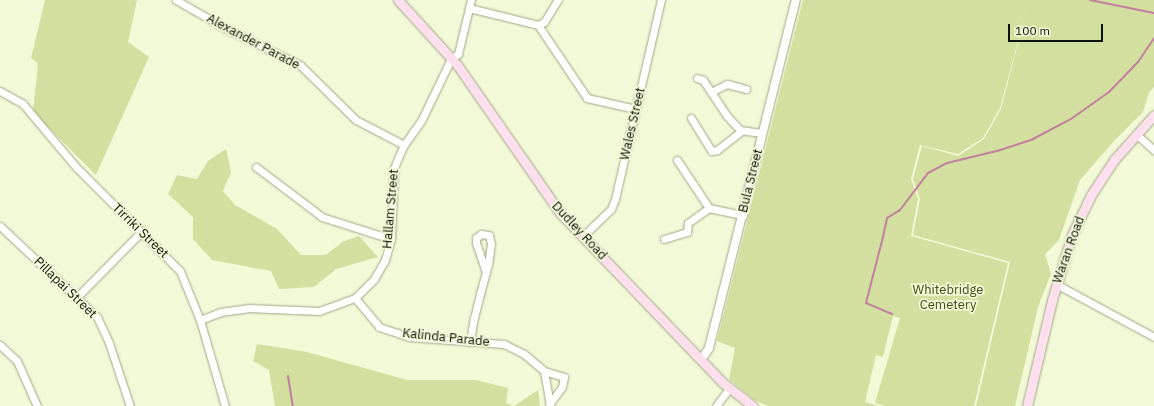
<!DOCTYPE html>
<style>
body{margin:0}
#map{position:relative;width:1154px;height:406px;overflow:hidden;background:#f2f9d7;font-family:"IBM Plex Sans",sans-serif}
div>[style]{position:absolute}
[style*='--x']{left:calc(var(--x)*1px);top:calc(var(--y)*1px);width:calc(var(--w)*1px);rotate:calc(var(--a)*1deg)}
.green>*{inset:0;background:#d3df9f}
.stream>*{height:2px;margin:-1px;padding:0 1px;transform-origin:1px;border-radius:1px;background:#c27f9e}
.roads{filter:drop-shadow(0 0 1px #a1a787) drop-shadow(0 0 1px #a1a787)}
.minor>*{height:7px;margin:-3.5px;padding:0 3.5px;transform-origin:3.5px;border-radius:3.5px;background:#fff}
.tertiary>*{height:8px;margin:-4px;padding:0 4px;transform-origin:4px;border-radius:4px;background:#fff}
.secondary>*{height:9px;margin:-4.5px;padding:0 4.5px;transform-origin:4.5px;border-radius:4.5px;background:#fedfee}
span{translate:-50% -50%;white-space:nowrap;text-align:center;line-height:1.15;-webkit-text-stroke:3.5px #f2f9d7;paint-order:stroke}
.street-label{font-size:13px;color:#0f1006}
.park-label{font-size:13px;color:#434a18}
.scale{position:absolute;left:1008px;top:24px;width:95px;height:18px;box-sizing:border-box;border:2px solid #0f1006;border-top:0;padding-left:5px;font-size:12px;line-height:14px;white-space:nowrap;color:#0f1006;-webkit-text-stroke:3px #f2f9d7;paint-order:stroke}
</style>
<div id="map">
<div class="green">
<div style="clip-path:polygon(45px 0,137px 0,128px 42px,149px 57px,96px 175px,33px 112px,38px 63px,31px 58px)"></div>
<div style="clip-path:polygon(803px 0,1154px 0,1154px 87px,1149px 92px,1143px 112px,1114px 141px,1080px 180px,1059px 240px,1045px 254px,1051px 274px,1038px 307px,1015px 406px,976px 406px,1010px 262px,913px 235px,920px 199px,913px 179px,922px 146px,958px 156px,984px 139px,1001px 109px,1028px 4px,1000px 108px,983px 138px,958px 154px,920px 145px,911px 179px,918px 199px,911px 236px,1008px 263px,974px 406px,885px 406px,875px 403px,900px 318px,893px 316px,883px 357px,876px 355px,865px 402px,879px 406px,768px 406px,753px 399px,729px 379px,735px 348px,717px 341px)"></div>
<div style="clip-path:polygon(226px 149px,231px 172px,223px 191px,235px 205px,277px 229px,301px 255px,326px 255px,342px 242px,359px 236px,378px 257px,336px 269px,314px 287px,279px 289px,271px 271px,212px 260px,193px 239px,193px 217px,168px 194px,177px 175px,197px 179px,208px 161px)"></div>
<div style="clip-path:polygon(257px 344px,307px 352px,407px 380px,476px 380px,508px 388px,506px 403px,514px 406px,275px 406px,269px 370px,253px 361px)"></div>
<div style="clip-path:polygon(538px 390px,540px 406px,514px 406px)"></div>
</div>
<div class="stream">
<div style="--x:1090;--y:0;--w:65;--a:11.5"></div>
<div style="--x:892;--y:314;--w:28;--a:-157"></div>
<div style="--x:866;--y:303;--w:68;--a:-75.6"></div>
<div style="--x:883;--y:237;--w:19;--a:-78"></div>
<div style="--x:887;--y:218;--w:15;--a:-32"></div>
<div style="--x:900;--y:210;--w:46;--a:-52.9"></div>
<div style="--x:928;--y:173;--w:21;--a:-28"></div>
<div style="--x:947;--y:163;--w:51;--a:-13.5"></div>
<div style="--x:997;--y:151;--w:38;--a:-18"></div>
<div style="--x:1033;--y:139;--w:43;--a:-27.8"></div>
<div style="--x:1071;--y:119;--w:47;--a:-35.4"></div>
<div style="--x:1109;--y:92;--w:42;--a:-46"></div>
<div style="--x:1138;--y:62;--w:29;--a:-56"></div>
<div style="--x:288;--y:376;--w:30;--a:81"></div>
</div>
<div class="roads">
<div class="minor">
<div style="--x:176;--y:0;--w:56;--a:29.7"></div>
<div style="--x:225;--y:28;--w:84;--a:26.3"></div>
<div style="--x:300;--y:65;--w:78;--a:44.5"></div>
<div style="--x:356;--y:120;--w:54;--a:27.5"></div>
<div style="--x:469;--y:8;--w:71;--a:13.8"></div>
<div style="--x:538;--y:25;--w:88;--a:56.1"></div>
<div style="--x:587;--y:98;--w:50;--a:12.7"></div>
<div style="--x:538;--y:25;--w:7;--a:-27"></div>
<div style="--x:544;--y:22;--w:26;--a:-58"></div>
<div style="--x:697;--y:78;--w:6;--a:18"></div>
<div style="--x:703;--y:80;--w:43;--a:56.3"></div>
<div style="--x:727;--y:116;--w:19;--a:47"></div>
<div style="--x:740;--y:130;--w:22;--a:8"></div>
<div style="--x:0;--y:91;--w:26;--a:29"></div>
<div style="--x:23;--y:104;--w:82;--a:49.9"></div>
<div style="--x:76;--y:167;--w:147;--a:45"></div>
<div style="--x:180;--y:271;--w:53;--a:67.8"></div>
<div style="--x:200;--y:320;--w:90;--a:73.8"></div>
<div style="--x:711;--y:92;--w:18;--a:-27"></div>
<div style="--x:727;--y:84;--w:20;--a:15"></div>
<div style="--x:691;--y:118;--w:39;--a:58"></div>
<div style="--x:712;--y:151;--w:5;--a:-11"></div>
<div style="--x:717;--y:150;--w:31;--a:-38"></div>
<div style="--x:1136;--y:134;--w:24;--a:42"></div>
<div style="--x:677;--y:160;--w:58;--a:56.3"></div>
<div style="--x:709;--y:208;--w:35;--a:12"></div>
<div style="--x:256;--y:167;--w:83;--a:37.1"></div>
<div style="--x:322;--y:217;--w:72;--a:17.7"></div>
<div style="--x:0;--y:226;--w:133;--a:43.2"></div>
<div style="--x:97;--y:317;--w:29;--a:65"></div>
<div style="--x:109;--y:343;--w:66;--a:71.6"></div>
<div style="--x:583;--y:236;--w:39;--a:-44"></div>
<div style="--x:611;--y:209;--w:11;--a:-68"></div>
<div style="--x:615;--y:199;--w:204;--a:-77"></div>
<div style="--x:664;--y:239;--w:24;--a:-17"></div>
<div style="--x:687;--y:232;--w:9;--a:-84"></div>
<div style="--x:688;--y:223;--w:26;--a:-36"></div>
<div style="--x:1056;--y:284;--w:111;--a:28.4"></div>
<div style="--x:77;--y:297;--w:93;--a:-45.4"></div>
<div style="--x:355;--y:298;--w:38;--a:50"></div>
<div style="--x:379;--y:327;--w:32;--a:18"></div>
<div style="--x:409;--y:337;--w:95;--a:4.2"></div>
<div style="--x:504;--y:344;--w:22;--a:27"></div>
<div style="--x:524;--y:354;--w:26;--a:40"></div>
<div style="--x:544;--y:371;--w:36;--a:80"></div>
<div style="--x:200;--y:320;--w:22;--a:-21"></div>
<div style="--x:221;--y:312;--w:27;--a:-8"></div>
<div style="--x:248;--y:308;--w:71;--a:2.4"></div>
<div style="--x:319;--y:311;--w:38;--a:-20"></div>
<div style="--x:355;--y:298;--w:27;--a:-45"></div>
<div style="--x:374;--y:279;--w:22;--a:-60"></div>
<div style="--x:385;--y:260;--w:22;--a:-74"></div>
<div style="--x:391;--y:239;--w:71;--a:-87.6"></div>
<div style="--x:394;--y:168;--w:25;--a:-67"></div>
<div style="--x:404;--y:145;--w:29;--a:-55"></div>
<div style="--x:421;--y:121;--w:69;--a:-64.2"></div>
<div style="--x:451;--y:59;--w:9;--a:-36"></div>
<div style="--x:458;--y:54;--w:56;--a:-76.5"></div>
<div style="--x:470;--y:342;--w:24;--a:-81"></div>
<div style="--x:474;--y:318;--w:25;--a:-76"></div>
<div style="--x:480;--y:294;--w:30;--a:-75"></div>
<div style="--x:488;--y:265;--w:21;--a:-82"></div>
<div style="--x:491;--y:244;--w:9;--a:-103"></div>
<div style="--x:489;--y:235;--w:8;--a:-173"></div>
<div style="--x:481;--y:234;--w:6;--a:141"></div>
<div style="--x:476;--y:238;--w:5;--a:90"></div>
<div style="--x:476;--y:243;--w:31;--a:71"></div>
<div style="--x:0;--y:345;--w:23;--a:43"></div>
<div style="--x:17;--y:361;--w:49;--a:66"></div>
<div style="--x:544;--y:371;--w:21;--a:17"></div>
<div style="--x:564;--y:377;--w:10;--a:101"></div>
<div style="--x:562;--y:387;--w:21;--a:127"></div>
<div style="--x:716;--y:406;--w:21;--a:-53"></div>
</div>
<div class="tertiary">
<div style="--x:701;--y:360;--w:14;--a:-56"></div>
<div style="--x:709;--y:348;--w:359;--a:-76"></div>
</div>
<div class="secondary">
<div style="--x:398;--y:0;--w:89;--a:47.7"></div>
<div style="--x:458;--y:66;--w:180;--a:55.2"></div>
<div style="--x:561;--y:214;--w:233;--a:46.2"></div>
<div style="--x:722;--y:382;--w:39;--a:38"></div>
<div style="--x:1027;--y:406;--w:109;--a:-76.7"></div>
<div style="--x:1052;--y:300;--w:68;--a:-72.9"></div>
<div style="--x:1072;--y:235;--w:44;--a:-64.6"></div>
<div style="--x:1091;--y:195;--w:42;--a:-56.7"></div>
<div style="--x:1114;--y:160;--w:60;--a:-48.4"></div>
</div>
</div>
<div class="street-label">
<span style="left:253px;top:42px;rotate:28deg">Alexander Parade</span>
<span style="left:633px;top:124px;rotate:-77deg">Wales Street</span>
<span style="left:751px;top:181px;rotate:-76deg">Bula Street</span>
<span style="left:391px;top:209px;rotate:-85deg">Hallam Street</span>
<span style="left:140px;top:231px;rotate:44deg">Tirriki Street</span>
<span style="left:579px;top:231px;rotate:47deg">Dudley Road</span>
<span style="left:1069px;top:250px;rotate:-70deg">Waran Road</span>
<span style="left:65px;top:288px;rotate:44deg">Pillapai Street</span>
<span style="left:446px;top:338px;rotate:6deg">Kalinda Parade</span>
</div>
<div class="park-label">
<span style="left:948px;top:298px">Whitebridge<br>Cemetery</span>
</div>
<div class="scale">100 m</div>
</div>
